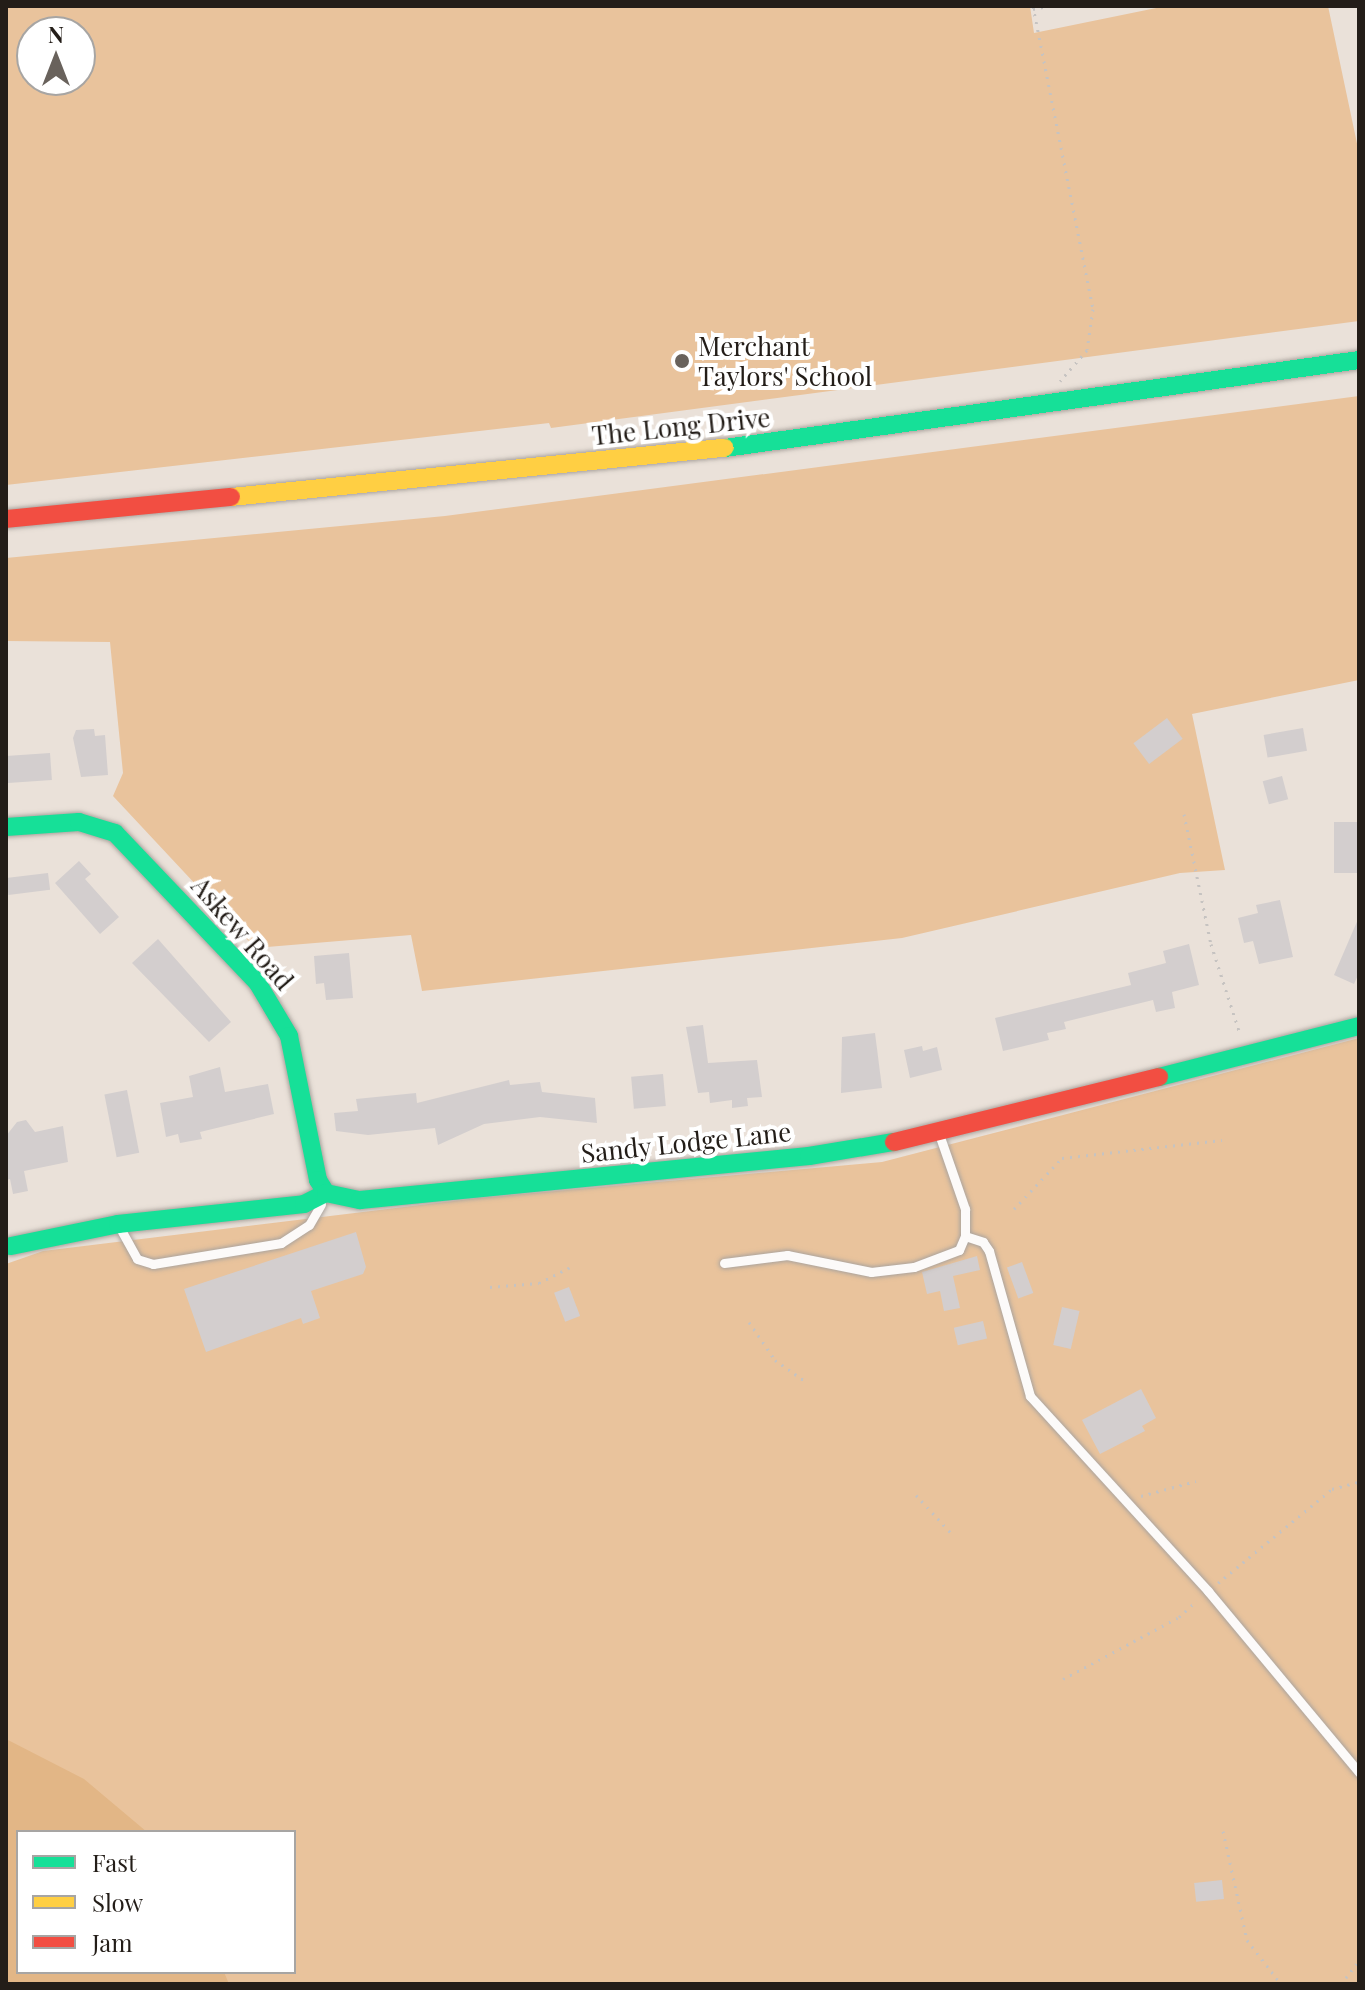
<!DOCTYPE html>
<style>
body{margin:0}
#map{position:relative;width:1365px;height:1990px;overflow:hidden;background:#eae1d9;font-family:"Playfair Display",serif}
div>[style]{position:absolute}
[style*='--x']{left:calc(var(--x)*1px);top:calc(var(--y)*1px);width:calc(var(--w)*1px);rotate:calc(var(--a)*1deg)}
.green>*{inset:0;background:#e9c39c}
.forest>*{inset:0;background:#e2b686}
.building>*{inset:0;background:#d3cece;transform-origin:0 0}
.path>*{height:3px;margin-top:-1.5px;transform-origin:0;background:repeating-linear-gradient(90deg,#c6c3c1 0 2px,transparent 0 8px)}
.roads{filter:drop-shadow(0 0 2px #aba49e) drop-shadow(0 0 2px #aba49e)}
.lane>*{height:9px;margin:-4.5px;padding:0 4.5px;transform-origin:4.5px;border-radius:4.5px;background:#fcfaf9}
.fast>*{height:18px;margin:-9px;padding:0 9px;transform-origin:9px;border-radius:9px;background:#16e098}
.slow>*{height:18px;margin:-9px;padding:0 9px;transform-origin:9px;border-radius:9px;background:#ffcf43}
.jam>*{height:18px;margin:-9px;padding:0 9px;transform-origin:9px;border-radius:9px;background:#f24e42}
.dots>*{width:22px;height:22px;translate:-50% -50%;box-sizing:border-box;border:4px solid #fff;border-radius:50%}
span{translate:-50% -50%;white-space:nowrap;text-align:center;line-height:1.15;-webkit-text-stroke:8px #fff;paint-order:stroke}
.poi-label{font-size:26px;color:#231d18}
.left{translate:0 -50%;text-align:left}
.street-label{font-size:26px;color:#231d18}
.frame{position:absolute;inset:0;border:8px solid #231d18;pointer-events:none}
.legend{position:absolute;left:16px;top:1830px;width:280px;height:144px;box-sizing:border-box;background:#fff;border:2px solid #a7a5a3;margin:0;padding:10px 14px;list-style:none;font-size:24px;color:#231d18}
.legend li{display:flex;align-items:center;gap:16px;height:40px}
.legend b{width:40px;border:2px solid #a7a5a3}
.north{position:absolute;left:16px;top:16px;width:80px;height:80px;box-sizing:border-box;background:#fff;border:2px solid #a7a5a3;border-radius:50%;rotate:0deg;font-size:22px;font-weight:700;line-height:32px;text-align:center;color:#231d18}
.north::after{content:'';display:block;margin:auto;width:28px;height:36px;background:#69625c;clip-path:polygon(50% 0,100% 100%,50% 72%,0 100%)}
</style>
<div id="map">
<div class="green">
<div style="clip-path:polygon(evenodd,6px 6px,1030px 6px,1034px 33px,1166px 6px,1328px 6px,1359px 153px,1359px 321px,551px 428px,549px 423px,6px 485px,6px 6px,32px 32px,80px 32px,80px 80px,32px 80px,32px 32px)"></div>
<div style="clip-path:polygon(1359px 396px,1359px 680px,1192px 714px,1225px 870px,1180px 873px,902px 938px,422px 991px,411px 935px,255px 948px,113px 796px,123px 773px,110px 642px,6px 641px,6px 558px,445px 516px)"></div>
<div style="clip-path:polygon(1359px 1038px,1359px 1984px,28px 1984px,23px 1972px,294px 1972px,294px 1832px,18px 1832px,6px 1934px,6px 1264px,43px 1251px,478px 1198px,882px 1162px)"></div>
</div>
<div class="forest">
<div style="clip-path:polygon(6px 1739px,84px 1779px,147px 1832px,18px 1832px,18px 1972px,224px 1972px,229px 1984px,6px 1984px)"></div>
</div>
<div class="building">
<div style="left:1167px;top:718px;width:26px;height:42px;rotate:53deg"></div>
<div style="left:1303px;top:728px;width:23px;height:40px;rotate:80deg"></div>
<div style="clip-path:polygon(94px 729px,95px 736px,105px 735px,108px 775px,81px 777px,73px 738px,76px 730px)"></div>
<div style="left:50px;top:753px;width:27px;height:44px;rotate:86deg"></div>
<div style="left:1282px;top:776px;width:24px;height:20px;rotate:75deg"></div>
<div style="left:1359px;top:822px;width:51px;height:25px;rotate:90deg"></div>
<div style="clip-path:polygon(79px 861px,91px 874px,85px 879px,119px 917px,100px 934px,55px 883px)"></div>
<div style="left:48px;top:873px;width:17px;height:42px;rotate:83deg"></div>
<div style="clip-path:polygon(1280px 900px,1293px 957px,1259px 964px,1253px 941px,1244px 943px,1238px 918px,1258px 913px,1256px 905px)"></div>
<div style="clip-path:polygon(1359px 917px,1359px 973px,1354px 984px,1334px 975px)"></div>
<div style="clip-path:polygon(158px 939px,231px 1022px,209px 1042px,132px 963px)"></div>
<div style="clip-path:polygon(1189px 944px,1199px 985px,1172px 992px,1175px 1008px,1156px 1012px,1153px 1000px,1064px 1022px,1066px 1029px,1047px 1033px,1049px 1040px,1003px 1051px,995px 1018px,1131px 985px,1128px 973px,1166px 963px,1163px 951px)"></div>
<div style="clip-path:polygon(349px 953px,353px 998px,326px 1000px,324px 983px,316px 984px,314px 956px)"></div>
<div style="clip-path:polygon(703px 1025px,708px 1063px,757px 1060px,762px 1097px,747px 1098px,748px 1106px,732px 1108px,732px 1100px,710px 1103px,709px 1092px,698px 1093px,686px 1027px)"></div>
<div style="clip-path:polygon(875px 1033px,882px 1088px,841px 1093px,842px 1037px)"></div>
<div style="clip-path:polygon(922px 1046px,923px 1051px,937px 1047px,942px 1070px,910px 1078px,904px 1050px)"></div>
<div style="clip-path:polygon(220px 1067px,225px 1092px,268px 1084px,274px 1114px,200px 1132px,202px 1139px,180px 1143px,178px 1134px,166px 1137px,160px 1103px,193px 1097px,189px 1076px)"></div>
<div style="left:663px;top:1074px;width:32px;height:32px;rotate:85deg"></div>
<div style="clip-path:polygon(509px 1080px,510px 1085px,540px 1082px,542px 1092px,595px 1098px,597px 1123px,540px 1117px,484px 1124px,438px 1145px,435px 1128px,368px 1135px,336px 1131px,334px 1113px,358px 1111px,356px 1099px,416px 1093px,417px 1103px)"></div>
<div style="left:127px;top:1090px;width:64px;height:23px;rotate:79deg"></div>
<div style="clip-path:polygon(26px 1120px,35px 1132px,63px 1126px,68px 1162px,24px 1171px,28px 1191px,13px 1194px,10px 1179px,6px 1180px,6px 1136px,17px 1122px)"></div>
<div style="clip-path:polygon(356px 1232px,366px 1267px,363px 1274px,311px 1291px,320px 1318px,303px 1324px,301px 1318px,206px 1352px,184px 1289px)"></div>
<div style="clip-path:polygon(977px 1256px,980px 1270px,953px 1276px,960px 1308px,944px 1311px,940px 1291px,927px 1294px,922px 1272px)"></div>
<div style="left:1022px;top:1262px;width:33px;height:16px;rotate:70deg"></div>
<div style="left:569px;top:1287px;width:31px;height:16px;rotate:69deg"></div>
<div style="left:1062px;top:1307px;width:18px;height:39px;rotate:13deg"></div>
<div style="left:983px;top:1321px;width:18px;height:30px;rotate:77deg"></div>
<div style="clip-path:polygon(1141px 1389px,1156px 1418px,1142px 1426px,1145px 1431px,1100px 1454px,1082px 1420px)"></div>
<div style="left:1222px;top:1880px;width:19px;height:28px;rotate:84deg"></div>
</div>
<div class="path">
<div style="--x:1033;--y:6;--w:309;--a:78.8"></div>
<div style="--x:1093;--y:309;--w:41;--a:98.3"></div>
<div style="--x:1087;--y:350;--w:41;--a:131.1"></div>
<div style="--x:1033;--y:9;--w:15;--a:-11"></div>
<div style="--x:1184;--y:814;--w:133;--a:78.3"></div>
<div style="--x:1211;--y:944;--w:95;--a:72.1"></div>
<div style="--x:1014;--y:1209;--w:70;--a:-46.7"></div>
<div style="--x:1062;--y:1158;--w:161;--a:-6.4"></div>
<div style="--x:490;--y:1287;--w:49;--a:-4.7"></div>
<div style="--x:539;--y:1283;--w:38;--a:-27"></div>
<div style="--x:749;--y:1322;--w:46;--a:55.6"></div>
<div style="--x:775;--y:1360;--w:37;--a:35"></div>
<div style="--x:916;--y:1495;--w:53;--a:47.3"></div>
<div style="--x:1141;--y:1496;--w:57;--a:-15.3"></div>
<div style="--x:1218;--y:1583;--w:148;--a:-39.5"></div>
<div style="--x:1332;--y:1489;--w:28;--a:-15"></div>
<div style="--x:1063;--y:1679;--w:132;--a:-28.1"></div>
<div style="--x:1179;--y:1617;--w:24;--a:-42"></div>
<div style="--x:1223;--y:1831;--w:112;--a:77.6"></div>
<div style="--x:1247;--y:1940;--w:56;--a:52.3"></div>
<div style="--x:6;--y:1977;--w:7;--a:74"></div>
<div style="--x:1341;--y:1984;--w:29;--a:-52"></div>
</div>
<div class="roads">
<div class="lane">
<div style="--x:120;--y:1228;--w:35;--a:61"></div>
<div style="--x:137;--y:1259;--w:17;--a:17"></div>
<div style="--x:153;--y:1264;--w:130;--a:-9.3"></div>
<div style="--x:281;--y:1243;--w:33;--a:-33"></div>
<div style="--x:309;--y:1225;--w:24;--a:-60"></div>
<div style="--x:965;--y:1236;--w:19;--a:18"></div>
<div style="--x:983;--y:1242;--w:11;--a:56"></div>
<div style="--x:989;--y:1251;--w:151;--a:74.2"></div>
<div style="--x:1030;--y:1396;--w:264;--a:47.6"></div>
<div style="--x:1208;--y:1591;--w:236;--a:50.2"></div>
<div style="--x:724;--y:1263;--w:64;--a:-7.2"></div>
<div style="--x:787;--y:1255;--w:86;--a:11.4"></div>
<div style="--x:871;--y:1272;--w:43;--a:-6.6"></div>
<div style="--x:914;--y:1267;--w:48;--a:-20.7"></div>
<div style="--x:959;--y:1250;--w:15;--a:-67"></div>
<div style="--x:965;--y:1236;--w:27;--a:-90"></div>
<div style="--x:965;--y:1209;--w:76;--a:-109.1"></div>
</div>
<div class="fast">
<div style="--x:725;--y:448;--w:640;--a:-7.9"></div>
<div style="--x:6;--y:827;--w:73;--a:-3.9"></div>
<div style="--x:79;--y:822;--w:38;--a:17"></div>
<div style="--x:115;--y:833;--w:206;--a:46.4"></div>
<div style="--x:257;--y:982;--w:63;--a:59.3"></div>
<div style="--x:289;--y:1036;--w:147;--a:78.6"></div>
<div style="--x:318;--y:1180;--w:15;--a:58"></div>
<div style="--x:1159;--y:1077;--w:206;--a:-14.3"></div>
<div style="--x:11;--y:1246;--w:109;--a:-11.6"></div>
<div style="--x:118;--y:1224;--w:187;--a:-6.1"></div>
<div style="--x:304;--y:1204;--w:25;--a:-27"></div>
<div style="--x:326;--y:1193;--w:35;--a:12"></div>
<div style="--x:360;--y:1200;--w:451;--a:-5.6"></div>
<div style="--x:809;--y:1156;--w:86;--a:-9.4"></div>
</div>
<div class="slow">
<div style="--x:231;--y:497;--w:496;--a:-5.7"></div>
</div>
<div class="jam">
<div style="--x:6;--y:519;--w:226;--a:-5.6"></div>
<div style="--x:894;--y:1142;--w:273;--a:-13.8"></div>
</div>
</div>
<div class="dots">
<div style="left:682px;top:361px;background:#69625c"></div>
</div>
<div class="poi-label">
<span class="left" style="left:698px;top:361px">Merchant<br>Taylors' School</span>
</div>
<div class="street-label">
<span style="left:681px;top:426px;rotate:-6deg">The Long Drive</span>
<span style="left:243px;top:933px;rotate:49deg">Askew Road</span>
<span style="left:686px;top:1142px;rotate:-6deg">Sandy Lodge Lane</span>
</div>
<div class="frame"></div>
<ul class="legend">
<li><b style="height:10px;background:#16e098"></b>Fast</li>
<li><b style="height:10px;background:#ffcf43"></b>Slow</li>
<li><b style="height:10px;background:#f24e42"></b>Jam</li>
</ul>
<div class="north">N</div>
</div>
